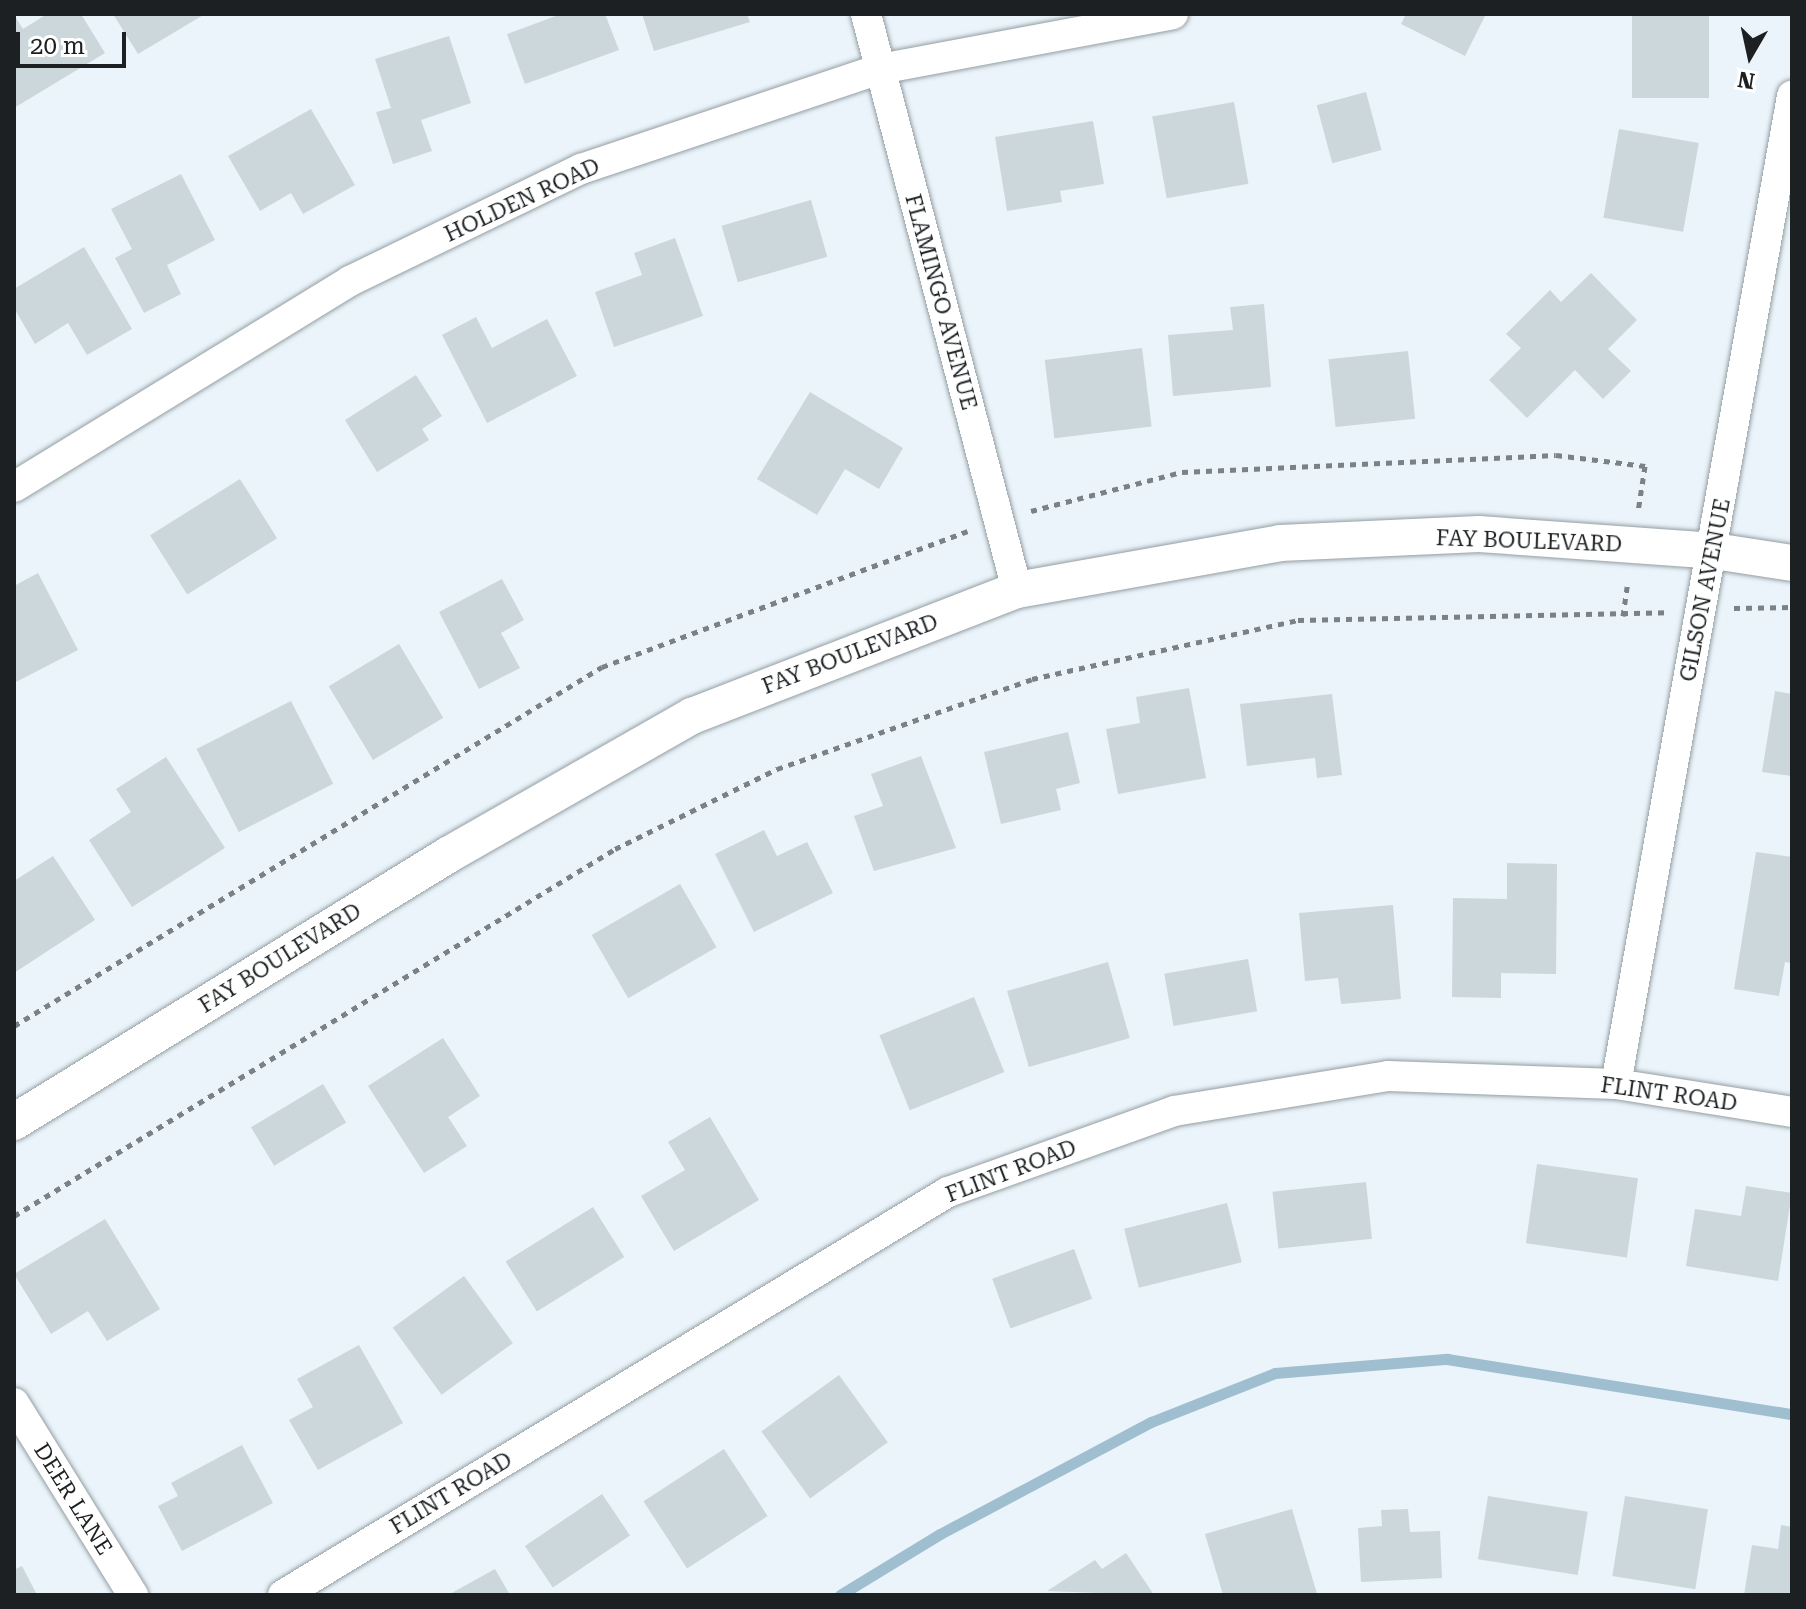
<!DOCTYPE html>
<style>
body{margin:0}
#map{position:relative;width:1806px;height:1609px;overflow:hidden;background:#eaf4fa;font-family:"Roboto Serif",serif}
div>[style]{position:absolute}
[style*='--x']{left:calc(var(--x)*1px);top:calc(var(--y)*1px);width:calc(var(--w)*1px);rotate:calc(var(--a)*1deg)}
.stream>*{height:11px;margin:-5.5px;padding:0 5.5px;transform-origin:5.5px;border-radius:5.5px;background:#9fbfd0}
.building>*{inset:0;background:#ccd7dc;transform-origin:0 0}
.path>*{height:5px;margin-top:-2.5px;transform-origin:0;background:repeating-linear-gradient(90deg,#7b8185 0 6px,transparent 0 12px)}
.roads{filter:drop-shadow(0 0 2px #949ea3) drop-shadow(0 0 2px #949ea3)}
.minor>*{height:30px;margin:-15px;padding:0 15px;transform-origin:15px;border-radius:15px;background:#fff}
.tertiary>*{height:36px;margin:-18px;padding:0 18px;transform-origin:18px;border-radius:18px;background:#fff}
span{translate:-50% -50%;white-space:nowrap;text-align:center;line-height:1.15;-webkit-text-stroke:6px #fff;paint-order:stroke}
.street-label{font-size:22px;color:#1c2022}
.frame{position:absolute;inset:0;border:16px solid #1c2022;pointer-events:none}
.north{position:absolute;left:1710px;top:16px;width:80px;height:80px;-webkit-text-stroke:6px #fff;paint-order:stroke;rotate:189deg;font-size:22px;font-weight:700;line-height:32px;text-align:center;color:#1c2022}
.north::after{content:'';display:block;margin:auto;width:28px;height:36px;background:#1c2022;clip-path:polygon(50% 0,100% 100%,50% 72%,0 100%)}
.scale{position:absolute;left:16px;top:32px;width:110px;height:36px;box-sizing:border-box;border:4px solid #1c2022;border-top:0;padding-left:10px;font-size:24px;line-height:28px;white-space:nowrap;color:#1c2022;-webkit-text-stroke:6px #fff;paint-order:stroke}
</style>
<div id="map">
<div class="stream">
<div style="--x:840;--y:1595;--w:117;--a:-31.4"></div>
<div style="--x:940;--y:1534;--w:239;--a:-28"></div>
<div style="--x:1151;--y:1422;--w:133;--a:-21.6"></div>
<div style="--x:1275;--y:1373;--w:173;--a:-4.7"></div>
<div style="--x:1447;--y:1359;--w:349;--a:9.1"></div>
</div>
<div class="building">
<div style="clip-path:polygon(47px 14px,81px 14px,105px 53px,14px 108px,14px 15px,23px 29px)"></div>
<div style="clip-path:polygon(113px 14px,205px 14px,138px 54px)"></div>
<div style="clip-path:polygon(561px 14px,605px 14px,619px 50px,525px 84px,507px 34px)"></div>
<div style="clip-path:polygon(642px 14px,747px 14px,750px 22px,654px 51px)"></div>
<div style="clip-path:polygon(1406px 14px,1486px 14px,1465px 56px,1401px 24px)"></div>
<div style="left:1632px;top:14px;width:77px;height:84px"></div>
<div style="clip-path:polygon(449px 36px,471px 103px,421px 120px,432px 151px,393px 164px,376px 112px,391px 108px,375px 59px)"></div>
<div style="left:1366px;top:92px;width:60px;height:51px;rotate:75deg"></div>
<div style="left:1234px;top:102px;width:83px;height:83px;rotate:80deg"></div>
<div style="clip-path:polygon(311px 109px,355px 185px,303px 214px,291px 193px,260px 211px,228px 156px)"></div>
<div style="clip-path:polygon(1093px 121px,1104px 184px,1060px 191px,1062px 202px,1007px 211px,995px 137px)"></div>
<div style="left:1619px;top:129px;width:81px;height:90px;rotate:10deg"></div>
<div style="clip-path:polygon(181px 174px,215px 240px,167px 265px,181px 294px,144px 313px,115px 258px,132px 249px,111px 209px)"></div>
<div style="left:811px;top:200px;width:59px;height:93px;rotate:74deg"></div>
<div style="clip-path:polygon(675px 238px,703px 316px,614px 347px,595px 292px,642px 275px,634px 253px)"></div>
<div style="clip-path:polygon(84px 247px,132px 329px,87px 355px,68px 323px,35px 344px,14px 308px,14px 289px)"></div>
<div style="clip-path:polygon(1591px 273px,1637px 320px,1608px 349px,1631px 371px,1603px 399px,1575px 370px,1527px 418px,1489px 380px,1521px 348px,1506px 334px,1550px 290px,1561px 302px)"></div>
<div style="clip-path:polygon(1264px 304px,1271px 387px,1173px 396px,1168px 335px,1233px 330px,1230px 307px)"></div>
<div style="clip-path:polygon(476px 317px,492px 348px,547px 319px,577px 376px,487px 423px,442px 335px)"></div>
<div style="left:1142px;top:348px;width:79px;height:98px;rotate:83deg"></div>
<div style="left:1408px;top:351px;width:68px;height:80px;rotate:84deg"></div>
<div style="clip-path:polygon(416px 375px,442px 416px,422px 429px,429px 440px,377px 472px,345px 420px)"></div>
<div style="clip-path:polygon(810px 392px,903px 448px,879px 489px,845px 469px,817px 515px,757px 479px)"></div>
<div style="left:240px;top:479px;width:70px;height:106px;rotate:58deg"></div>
<div style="clip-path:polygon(38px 573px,78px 650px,14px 683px,14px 586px)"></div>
<div style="clip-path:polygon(502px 579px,524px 620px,501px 633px,520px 668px,479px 689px,439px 612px)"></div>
<div style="left:399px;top:644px;width:86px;height:82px;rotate:59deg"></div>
<div style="clip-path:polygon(1189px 688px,1206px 778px,1118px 794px,1106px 729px,1140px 723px,1136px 697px)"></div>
<div style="clip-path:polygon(1775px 691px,1792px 694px,1792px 776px,1762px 772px)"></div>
<div style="clip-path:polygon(1332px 694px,1342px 775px,1317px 778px,1315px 758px,1247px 766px,1240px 704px)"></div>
<div style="left:291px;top:701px;width:93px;height:106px;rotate:63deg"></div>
<div style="clip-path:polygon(1068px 732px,1080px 783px,1056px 789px,1061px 810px,1001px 824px,984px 752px)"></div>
<div style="clip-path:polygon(921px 756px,956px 848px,874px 871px,854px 816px,883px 806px,871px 774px)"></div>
<div style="clip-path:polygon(166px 757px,225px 848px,132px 907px,89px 840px,131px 812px,116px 789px)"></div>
<div style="clip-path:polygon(764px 830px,777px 856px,807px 842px,833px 893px,754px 932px,715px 854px)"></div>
<div style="clip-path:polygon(1756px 852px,1792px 857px,1792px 963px,1785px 962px,1779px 996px,1734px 989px)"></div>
<div style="clip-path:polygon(53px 856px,95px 920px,14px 973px,14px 881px)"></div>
<div style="clip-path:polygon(1507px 863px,1557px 864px,1556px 974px,1501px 973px,1501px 998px,1452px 997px,1453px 898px,1507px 899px)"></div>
<div style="left:680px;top:884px;width:73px;height:102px;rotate:60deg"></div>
<div style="clip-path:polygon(1393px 905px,1401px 999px,1341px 1004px,1338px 978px,1305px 981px,1299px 913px)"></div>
<div style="left:1248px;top:959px;width:53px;height:85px;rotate:80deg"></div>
<div style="left:1108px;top:962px;width:79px;height:105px;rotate:74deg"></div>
<div style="left:974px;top:997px;width:81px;height:102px;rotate:68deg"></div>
<div style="clip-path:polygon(443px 1038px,480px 1096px,448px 1117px,467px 1146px,424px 1173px,368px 1086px)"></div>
<div style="left:323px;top:1084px;width:45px;height:84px;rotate:59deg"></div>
<div style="clip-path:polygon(710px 1117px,759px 1200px,674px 1251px,641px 1196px,685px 1170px,668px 1142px)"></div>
<div style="left:1537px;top:1164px;width:102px;height:80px;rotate:8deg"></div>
<div style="left:1366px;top:1182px;width:57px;height:94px;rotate:84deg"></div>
<div style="clip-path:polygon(1746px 1186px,1792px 1193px,1778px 1281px,1686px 1266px,1695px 1209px,1741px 1216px)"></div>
<div style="left:1227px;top:1203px;width:61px;height:106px;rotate:76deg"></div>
<div style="left:593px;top:1207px;width:59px;height:103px;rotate:58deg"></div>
<div style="clip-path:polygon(105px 1219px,160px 1309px,107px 1341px,88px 1311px,51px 1334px,14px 1274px)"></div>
<div style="left:1074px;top:1249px;width:53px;height:87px;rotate:70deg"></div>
<div style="left:464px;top:1276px;width:83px;height:88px;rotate:54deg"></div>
<div style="clip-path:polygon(359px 1345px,403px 1423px,318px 1470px,289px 1420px,313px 1407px,297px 1379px)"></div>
<div style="left:839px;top:1375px;width:83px;height:96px;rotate:54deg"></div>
<div style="clip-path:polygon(242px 1445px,273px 1503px,182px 1551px,158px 1506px,178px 1496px,171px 1483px)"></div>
<div style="left:724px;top:1449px;width:80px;height:96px;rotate:57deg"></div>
<div style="left:602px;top:1494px;width:50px;height:93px;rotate:56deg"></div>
<div style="left:1488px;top:1496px;width:101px;height:64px;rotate:9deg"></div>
<div style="left:1625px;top:1496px;width:84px;height:81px;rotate:9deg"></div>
<div style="clip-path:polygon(1292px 1509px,1317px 1594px,1223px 1595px,1205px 1534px)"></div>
<div style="clip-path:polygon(1408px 1509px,1410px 1532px,1440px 1531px,1442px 1578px,1361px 1582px,1358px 1528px,1382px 1526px,1381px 1510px)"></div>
<div style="clip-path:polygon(1781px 1525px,1792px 1527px,1792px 1595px,1744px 1595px,1752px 1545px,1778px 1549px)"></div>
<div style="clip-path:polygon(1126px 1553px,1154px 1595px,1047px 1591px,1095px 1560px,1102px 1569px)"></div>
<div style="clip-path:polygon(22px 1566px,37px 1595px,14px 1595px,14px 1570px)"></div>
<div style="clip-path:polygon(495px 1569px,510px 1595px,448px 1595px)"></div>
</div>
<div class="path">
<div style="--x:1031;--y:511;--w:156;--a:-14.5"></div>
<div style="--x:1182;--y:472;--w:374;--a:-2.6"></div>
<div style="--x:1556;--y:455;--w:90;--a:7"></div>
<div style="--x:1645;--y:466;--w:47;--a:98.7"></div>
<div style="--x:1734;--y:608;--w:58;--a:-1"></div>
<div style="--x:1623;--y:616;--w:34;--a:-82"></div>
<div style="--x:14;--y:1026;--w:689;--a:-31.41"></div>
<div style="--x:602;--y:667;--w:390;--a:-20.4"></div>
<div style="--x:14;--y:1216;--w:704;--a:-31.41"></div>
<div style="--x:615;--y:849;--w:181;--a:-26.3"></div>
<div style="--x:777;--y:769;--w:270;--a:-19.4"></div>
<div style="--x:1032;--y:679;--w:272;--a:-12.5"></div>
<div style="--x:1298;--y:620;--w:371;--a:-1.2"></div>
</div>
<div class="roads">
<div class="minor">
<div style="--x:866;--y:14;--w:595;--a:75.31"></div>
<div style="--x:14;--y:487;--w:394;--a:-31.5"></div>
<div style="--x:350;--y:281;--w:257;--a:-25.9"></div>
<div style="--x:581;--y:169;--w:315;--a:-18.5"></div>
<div style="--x:880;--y:69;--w:298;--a:-10.6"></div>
<div style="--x:1616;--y:1084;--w:1004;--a:-79.9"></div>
<div style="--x:14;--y:1403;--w:226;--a:58.2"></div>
<div style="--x:283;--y:1595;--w:778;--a:-31.22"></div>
<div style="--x:948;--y:1192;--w:240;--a:-19.7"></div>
<div style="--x:1174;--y:1111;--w:217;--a:-9.3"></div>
<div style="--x:1388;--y:1076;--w:228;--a:2"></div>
<div style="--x:1616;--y:1084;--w:178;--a:9"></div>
</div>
<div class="tertiary">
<div style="--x:14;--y:1122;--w:510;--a:-31.6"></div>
<div style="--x:448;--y:855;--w:281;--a:-29.7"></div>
<div style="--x:692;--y:716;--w:349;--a:-21.2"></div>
<div style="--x:1017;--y:590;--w:267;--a:-10.1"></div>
<div style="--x:1280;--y:543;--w:199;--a:-2.6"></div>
<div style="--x:1479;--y:534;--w:236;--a:4.1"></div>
<div style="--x:1714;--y:551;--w:79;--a:8.7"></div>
</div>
</div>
<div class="street-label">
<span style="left:522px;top:200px;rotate:-25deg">HOLDEN ROAD</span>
<span style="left:941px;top:302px;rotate:75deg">FLAMINGO AVENUE</span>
<span style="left:1529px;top:541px;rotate:2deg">FAY BOULEVARD</span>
<span style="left:1705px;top:590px;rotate:-79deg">GILSON AVENUE</span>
<span style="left:850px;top:654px;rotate:-21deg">FAY BOULEVARD</span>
<span style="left:280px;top:958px;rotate:-32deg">FAY BOULEVARD</span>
<span style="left:1669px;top:1094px;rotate:8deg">FLINT ROAD</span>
<span style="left:1011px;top:1171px;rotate:-21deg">FLINT ROAD</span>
<span style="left:451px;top:1493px;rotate:-31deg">FLINT ROAD</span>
<span style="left:73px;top:1499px;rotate:58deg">DEER LANE</span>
</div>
<div class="frame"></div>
<div class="north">N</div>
<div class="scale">20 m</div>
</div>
